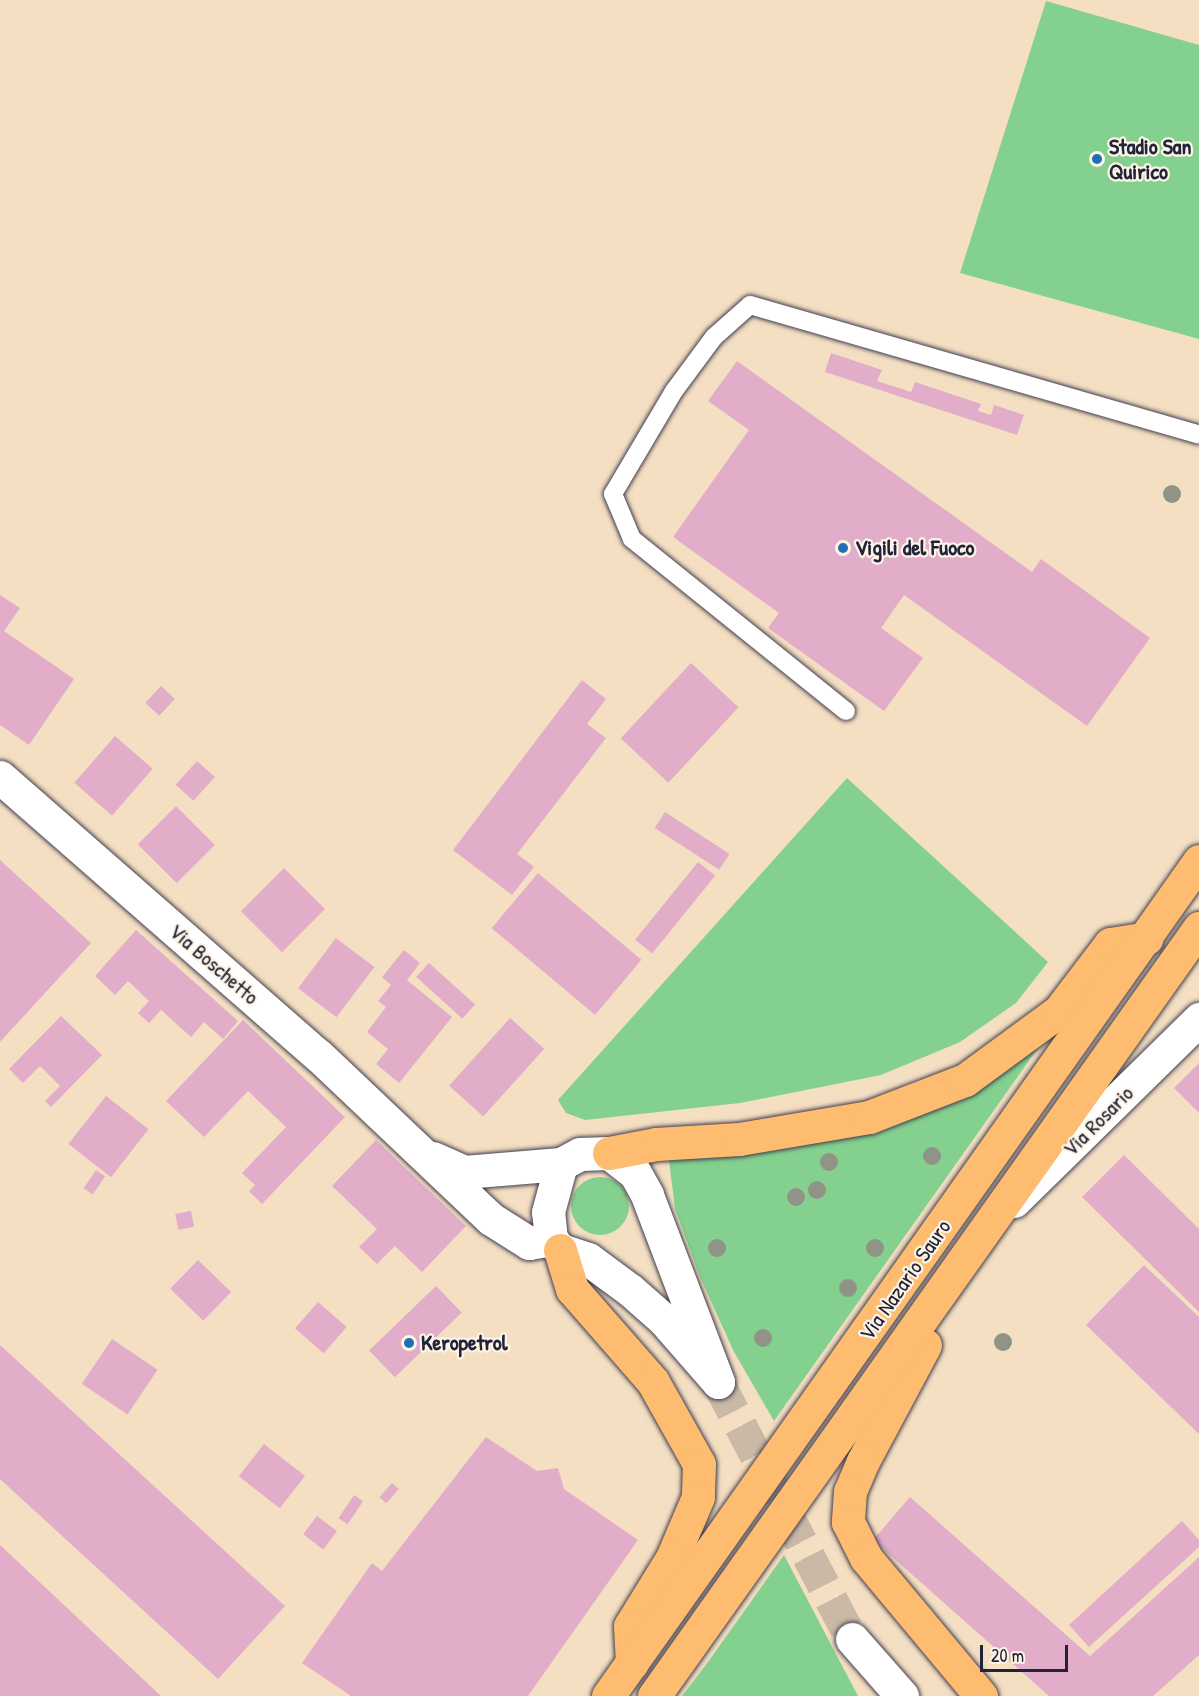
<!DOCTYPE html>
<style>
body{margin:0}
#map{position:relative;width:1199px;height:1696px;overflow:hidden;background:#f4dfc2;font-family:"Patrick Hand",sans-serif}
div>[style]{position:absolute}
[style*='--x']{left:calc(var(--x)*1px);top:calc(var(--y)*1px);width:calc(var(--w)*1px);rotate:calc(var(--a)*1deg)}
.green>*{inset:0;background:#84d18f}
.round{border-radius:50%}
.building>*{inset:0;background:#e1adc9;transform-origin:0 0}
.tertiary-tunnel>*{height:33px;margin-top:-16.5px;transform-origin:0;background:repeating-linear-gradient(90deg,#cab9a7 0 33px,transparent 0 49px)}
.roads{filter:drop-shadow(0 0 2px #423e4f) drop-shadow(0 0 2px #423e4f)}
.service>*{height:18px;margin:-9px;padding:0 9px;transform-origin:9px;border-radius:9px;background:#fff}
.minor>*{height:33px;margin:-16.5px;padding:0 16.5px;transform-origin:16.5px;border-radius:16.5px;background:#fff}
.tertiary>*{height:33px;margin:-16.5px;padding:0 16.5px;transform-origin:16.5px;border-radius:16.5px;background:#fff}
.trunk>*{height:33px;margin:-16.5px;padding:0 16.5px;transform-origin:16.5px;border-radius:16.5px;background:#fdbc70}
.trees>*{width:18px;height:18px;margin:-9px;border-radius:50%;background:#909486}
.dots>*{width:16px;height:16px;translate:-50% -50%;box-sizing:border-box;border:3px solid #fcf5e5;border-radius:50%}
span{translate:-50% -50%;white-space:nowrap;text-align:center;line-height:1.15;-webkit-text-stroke:4.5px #fcf5e5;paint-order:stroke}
.poi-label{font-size:22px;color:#22223b;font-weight:700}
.left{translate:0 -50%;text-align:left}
.street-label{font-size:22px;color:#22223b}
.scale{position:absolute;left:980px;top:1645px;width:88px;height:27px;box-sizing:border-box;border:3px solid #22223b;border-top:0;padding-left:8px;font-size:18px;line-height:21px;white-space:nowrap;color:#22223b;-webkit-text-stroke:4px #fcf5e5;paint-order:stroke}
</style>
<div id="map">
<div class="green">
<div style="clip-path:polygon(1046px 1px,1199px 45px,1199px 339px,960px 273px)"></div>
<div style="clip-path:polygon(847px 778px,1048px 962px,1016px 1003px,960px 1042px,881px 1075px,740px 1103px,585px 1120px,566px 1113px,558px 1100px)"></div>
<div style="clip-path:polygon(1045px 1038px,774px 1421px,734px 1352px,700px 1277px,675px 1209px,669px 1160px,875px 1134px,969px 1093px)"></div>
<div class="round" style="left:571px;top:1177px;width:58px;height:58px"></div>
<div style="clip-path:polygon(784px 1555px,858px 1696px,682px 1696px,708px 1662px)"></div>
</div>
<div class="building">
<div style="clip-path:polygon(831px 353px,882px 370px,877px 381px,911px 392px,915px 382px,981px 404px,978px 411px,991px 415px,994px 405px,1024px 415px,1017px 435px,825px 372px)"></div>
<div style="clip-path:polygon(737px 361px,1032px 572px,1041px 559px,1150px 638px,1087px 726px,904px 595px,881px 628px,923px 658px,884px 711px,768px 628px,779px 613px,673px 537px,749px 430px,708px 401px)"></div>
<div style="clip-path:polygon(0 595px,20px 608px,4px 631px,74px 679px,29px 745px,0 725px)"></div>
<div style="left:691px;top:663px;width:65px;height:103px;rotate:43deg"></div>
<div style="clip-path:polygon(582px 680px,606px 699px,587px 724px,606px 738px,517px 854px,534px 867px,512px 895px,453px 850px)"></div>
<div style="left:161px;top:686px;width:19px;height:23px;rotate:43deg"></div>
<div style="left:115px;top:736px;width:50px;height:62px;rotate:41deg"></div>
<div style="left:197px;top:761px;width:24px;height:32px;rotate:42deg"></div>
<div style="left:176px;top:806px;width:55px;height:54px;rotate:45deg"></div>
<div style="left:665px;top:812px;width:77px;height:19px;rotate:33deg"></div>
<div style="clip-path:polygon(0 860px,91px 943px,0 1042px)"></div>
<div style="left:698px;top:862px;width:22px;height:100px;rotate:39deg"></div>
<div style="left:284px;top:868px;width:58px;height:61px;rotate:45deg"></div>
<div style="left:538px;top:873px;width:135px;height:72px;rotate:40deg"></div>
<div style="clip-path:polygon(136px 930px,238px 1021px,223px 1039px,204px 1022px,191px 1037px,161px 1010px,149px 1023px,138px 1013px,149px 1001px,128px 981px,115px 995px,95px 976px)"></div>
<div style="left:336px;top:938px;width:48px;height:63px;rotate:37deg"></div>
<div style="clip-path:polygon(404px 950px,420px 963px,407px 980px,452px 1017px,399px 1083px,376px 1064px,388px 1049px,367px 1032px,386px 1007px,378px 1001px,391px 985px,382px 977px)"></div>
<div style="left:429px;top:963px;width:62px;height:19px;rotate:42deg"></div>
<div style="clip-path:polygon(61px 1016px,102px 1055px,51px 1107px,45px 1101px,60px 1086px,40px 1066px,23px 1083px,9px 1069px)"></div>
<div style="left:510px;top:1018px;width:46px;height:91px;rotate:42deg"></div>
<div style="clip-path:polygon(243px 1020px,345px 1117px,262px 1204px,249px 1191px,255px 1185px,242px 1173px,286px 1127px,248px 1091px,204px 1137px,166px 1101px)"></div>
<div style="clip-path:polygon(1199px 1063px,1199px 1113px,1174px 1088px)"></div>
<div style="left:106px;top:1096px;width:54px;height:61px;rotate:38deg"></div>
<div style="clip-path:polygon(376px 1140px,466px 1226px,422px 1272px,395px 1246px,377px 1264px,359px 1247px,377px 1229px,332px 1186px)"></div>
<div style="clip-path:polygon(1124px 1155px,1199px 1229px,1199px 1312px,1082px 1197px)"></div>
<div style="left:96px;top:1170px;width:11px;height:22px;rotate:34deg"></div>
<div style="left:191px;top:1211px;width:16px;height:16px;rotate:79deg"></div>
<div style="left:198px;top:1260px;width:46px;height:40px;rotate:44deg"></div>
<div style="clip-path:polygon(1144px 1265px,1199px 1317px,1199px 1434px,1086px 1325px)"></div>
<div style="left:436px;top:1286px;width:37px;height:93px;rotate:46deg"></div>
<div style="left:318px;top:1302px;width:38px;height:35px;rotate:41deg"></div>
<div style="left:112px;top:1339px;width:55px;height:54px;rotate:34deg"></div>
<div style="clip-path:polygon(0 1345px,285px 1606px,218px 1679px,0 1479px)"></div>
<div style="clip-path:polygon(486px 1437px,537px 1471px,558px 1468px,564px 1489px,638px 1540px,528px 1696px,351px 1696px,302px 1663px,372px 1563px,382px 1571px)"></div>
<div style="left:264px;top:1444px;width:52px;height:41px;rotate:38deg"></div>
<div style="left:392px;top:1483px;width:9px;height:19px;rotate:41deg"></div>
<div style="left:354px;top:1495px;width:11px;height:28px;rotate:34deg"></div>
<div style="clip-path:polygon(910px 1497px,1090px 1656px,1199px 1557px,1199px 1655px,1153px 1696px,1049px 1696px,873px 1540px)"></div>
<div style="left:317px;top:1516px;width:25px;height:23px;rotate:37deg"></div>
<div style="clip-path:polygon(1182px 1521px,1199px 1540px,1199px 1547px,1089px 1647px,1069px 1625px)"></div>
<div style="clip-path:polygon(0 1545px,161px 1696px,0 1696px)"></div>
</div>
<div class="tertiary-tunnel">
<div style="--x:718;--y:1382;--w:290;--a:62.5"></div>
</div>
<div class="roads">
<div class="service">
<div style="--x:846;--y:711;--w:275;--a:-141.2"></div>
<div style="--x:632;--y:539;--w:49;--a:-112.9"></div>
<div style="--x:613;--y:494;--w:120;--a:-59.4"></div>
<div style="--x:674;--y:391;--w:67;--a:-53.5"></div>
<div style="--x:714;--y:337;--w:48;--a:-41.6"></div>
<div style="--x:750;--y:305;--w:467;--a:16.1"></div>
</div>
<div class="minor">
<div style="--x:0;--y:777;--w:422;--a:41.2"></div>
<div style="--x:318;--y:1055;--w:238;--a:43.5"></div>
<div style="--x:491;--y:1219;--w:45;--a:32.3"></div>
<div style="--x:529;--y:1243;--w:22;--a:-10"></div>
<div style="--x:433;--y:1158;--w:34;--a:24"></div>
<div style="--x:464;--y:1172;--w:97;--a:-4.7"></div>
</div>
<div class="tertiary">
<div style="--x:609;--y:1153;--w:33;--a:38"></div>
<div style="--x:635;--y:1173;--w:25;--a:61"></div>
<div style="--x:647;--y:1195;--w:200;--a:69.2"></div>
<div style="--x:718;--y:1382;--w:84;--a:-131.1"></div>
<div style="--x:663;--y:1319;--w:44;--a:-138.7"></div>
<div style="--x:630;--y:1290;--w:52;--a:-143.6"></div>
<div style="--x:588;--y:1259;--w:29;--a:-162"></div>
<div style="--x:560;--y:1250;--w:14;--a:-129"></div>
<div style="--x:551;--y:1239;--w:27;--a:-96"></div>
<div style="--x:548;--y:1212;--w:50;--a:-74.8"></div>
<div style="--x:561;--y:1164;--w:21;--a:-28"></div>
<div style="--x:580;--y:1154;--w:29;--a:-2"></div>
<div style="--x:1014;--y:1201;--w:260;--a:-44.5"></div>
<div style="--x:852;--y:1639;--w:76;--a:48.7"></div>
</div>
<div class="trunk">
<div style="--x:609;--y:1153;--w:48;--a:-10.8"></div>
<div style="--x:656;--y:1144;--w:83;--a:-3.4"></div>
<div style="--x:739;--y:1139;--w:132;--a:-9.6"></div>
<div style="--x:869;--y:1117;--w:103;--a:-21.1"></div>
<div style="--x:965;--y:1080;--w:117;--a:-36.3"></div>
<div style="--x:1059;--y:1011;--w:84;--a:-52.7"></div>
<div style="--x:1110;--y:944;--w:37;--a:-9"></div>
<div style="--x:560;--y:1250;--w:41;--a:72.9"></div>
<div style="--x:572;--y:1289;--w:123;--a:48.9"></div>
<div style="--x:653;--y:1382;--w:94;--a:60.7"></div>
<div style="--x:699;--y:1464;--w:33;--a:92"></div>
<div style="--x:698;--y:1497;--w:66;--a:113.1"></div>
<div style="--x:672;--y:1558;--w:80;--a:121.7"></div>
<div style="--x:630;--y:1626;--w:37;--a:87"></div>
<div style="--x:925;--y:1345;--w:132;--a:118.1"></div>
<div style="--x:863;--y:1461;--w:33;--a:113"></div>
<div style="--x:850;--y:1491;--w:31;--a:94"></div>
<div style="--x:848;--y:1522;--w:40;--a:63.4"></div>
<div style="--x:866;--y:1558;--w:180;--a:50.2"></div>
<div style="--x:608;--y:1696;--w:1023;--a:-54.71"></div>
<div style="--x:654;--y:1696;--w:942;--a:-54.64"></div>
</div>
</div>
<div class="trees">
<div style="left:1172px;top:494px"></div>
<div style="left:932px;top:1156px"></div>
<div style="left:829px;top:1162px"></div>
<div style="left:817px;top:1190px"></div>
<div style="left:796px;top:1197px"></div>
<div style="left:717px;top:1248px"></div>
<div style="left:875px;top:1248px"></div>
<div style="left:848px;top:1288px"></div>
<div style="left:763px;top:1338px"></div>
<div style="left:1003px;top:1342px"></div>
</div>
<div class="dots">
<div style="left:1097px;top:159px;background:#1f6fb2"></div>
<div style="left:843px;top:548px;background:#1f6fb2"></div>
<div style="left:409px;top:1343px;background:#1f6fb2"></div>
</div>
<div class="poi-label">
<span class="left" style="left:1109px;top:159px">Stadio San<br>Quirico</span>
<span class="left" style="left:855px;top:548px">Vigili del Fuoco</span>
<span class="left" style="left:421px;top:1343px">Keropetrol</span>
</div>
<div class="street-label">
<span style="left:214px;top:964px;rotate:41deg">Via Boschetto</span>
<span style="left:1098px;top:1121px;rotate:-45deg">Via Rosario</span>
<span style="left:905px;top:1280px;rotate:-55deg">Via Nazario Sauro</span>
</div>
<div class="scale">20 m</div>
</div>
